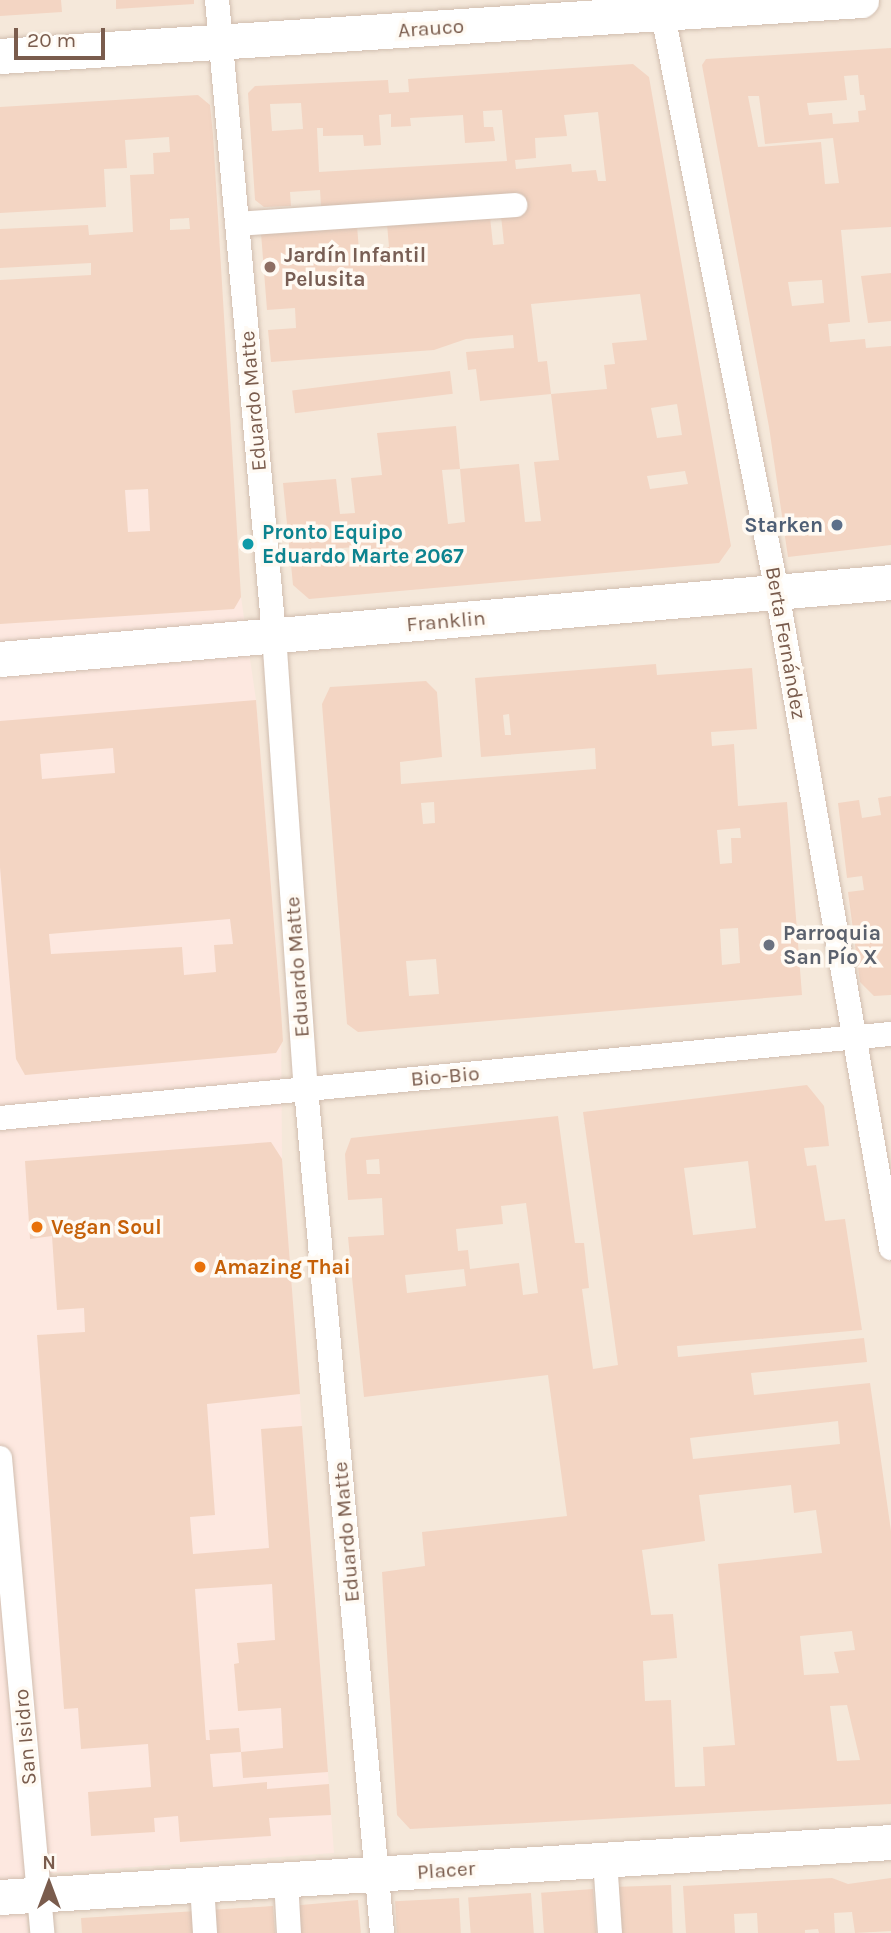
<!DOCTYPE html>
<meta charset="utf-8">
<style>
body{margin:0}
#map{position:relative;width:891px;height:1933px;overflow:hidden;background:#fdf6ec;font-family:Karla,sans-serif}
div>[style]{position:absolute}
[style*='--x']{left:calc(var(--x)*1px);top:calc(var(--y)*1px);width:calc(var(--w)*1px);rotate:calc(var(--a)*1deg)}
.residential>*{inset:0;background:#f5e8da;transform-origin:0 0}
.commercial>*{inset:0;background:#fde8e0}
.building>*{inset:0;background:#f3d5c3;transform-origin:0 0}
.roads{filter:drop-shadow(0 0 2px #d1beb0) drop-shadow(0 0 2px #d1beb0)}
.street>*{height:24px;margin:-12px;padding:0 12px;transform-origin:12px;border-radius:12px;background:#fff}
.secondary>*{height:35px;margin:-17.5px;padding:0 17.5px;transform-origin:17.5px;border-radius:17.5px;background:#fff}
.dots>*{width:19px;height:19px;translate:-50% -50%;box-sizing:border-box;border:4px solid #fffaf3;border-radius:50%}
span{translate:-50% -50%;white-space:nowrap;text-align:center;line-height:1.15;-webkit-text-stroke:7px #fffaf3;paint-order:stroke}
.street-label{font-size:21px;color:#7a5c4d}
.education-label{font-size:21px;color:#785e54;font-weight:700}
.left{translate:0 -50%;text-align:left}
.service-label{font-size:21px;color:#4e5e75;font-weight:700}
.right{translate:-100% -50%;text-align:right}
.culture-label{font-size:21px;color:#0d838f;font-weight:700}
.worship-label{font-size:21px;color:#5b616d;font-weight:700}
.food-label{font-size:21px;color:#c56008;font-weight:700}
.north{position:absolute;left:14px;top:1849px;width:70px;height:70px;-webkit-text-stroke:5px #fffaf3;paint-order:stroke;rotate:0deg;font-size:19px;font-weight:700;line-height:28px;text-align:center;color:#7a5c4d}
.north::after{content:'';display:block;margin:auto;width:24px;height:32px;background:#7a5c4d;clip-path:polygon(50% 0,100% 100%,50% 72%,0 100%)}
.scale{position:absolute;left:14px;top:28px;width:91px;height:32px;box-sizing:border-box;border:4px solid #7a5c4d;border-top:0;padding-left:9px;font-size:21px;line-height:24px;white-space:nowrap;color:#7a5c4d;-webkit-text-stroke:5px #fffaf3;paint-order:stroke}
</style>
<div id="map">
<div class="residential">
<div style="left:0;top:0;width:891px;height:1933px"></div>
</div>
<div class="commercial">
<div style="clip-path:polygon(148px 489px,241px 597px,256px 700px,281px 1011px,282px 1159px,334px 1853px,24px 1875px,28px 1933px,0 1933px,0 497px)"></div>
</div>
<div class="building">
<div style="clip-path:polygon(0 0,61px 0,62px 12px,0 16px)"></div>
<div style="clip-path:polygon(116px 0,194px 0,194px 4px,116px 9px)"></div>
<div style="clip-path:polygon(evenodd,891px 48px,891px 227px,841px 230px,850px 322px,828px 324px,830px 342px,865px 339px,866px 348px,891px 346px,891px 545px,788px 557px,769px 427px,702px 65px,706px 59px,891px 48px,858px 75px,860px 95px,864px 95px,866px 110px,858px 111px,859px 122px,833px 124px,832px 113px,809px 115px,807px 103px,847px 100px,844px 76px,858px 75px,891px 48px,748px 96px,759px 96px,765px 144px,833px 138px,839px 183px,825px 184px,821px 142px,758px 147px,748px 96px,891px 48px,822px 280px,824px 303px,792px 306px,788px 282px,822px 280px)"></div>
<div style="clip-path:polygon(evenodd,633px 64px,649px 77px,731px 546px,719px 563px,309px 599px,293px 585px,283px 483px,336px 479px,340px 514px,355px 513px,351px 478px,382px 475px,377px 433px,456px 426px,460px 469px,442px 470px,448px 524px,465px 522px,460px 469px,519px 464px,525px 522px,541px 521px,534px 462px,559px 460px,551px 394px,607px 389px,604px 365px,615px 364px,612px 343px,647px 340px,640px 294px,531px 304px,538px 362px,547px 361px,551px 394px,480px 401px,476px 369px,468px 370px,466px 352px,514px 348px,513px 335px,466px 339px,434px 350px,271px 362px,268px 330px,296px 328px,295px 308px,267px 310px,261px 233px,357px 226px,359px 250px,389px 247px,387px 224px,490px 217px,493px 245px,504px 244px,501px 216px,321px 206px,320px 190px,290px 192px,291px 206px,264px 207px,255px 200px,248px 93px,255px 86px,388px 80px,389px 93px,409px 92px,408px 79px,633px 64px,301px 103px,303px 129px,272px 131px,270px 104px,301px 103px,633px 64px,502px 110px,507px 161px,319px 172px,317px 128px,323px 128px,323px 136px,363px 135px,364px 146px,381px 145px,379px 115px,391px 114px,391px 127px,411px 126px,410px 118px,463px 115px,465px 143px,495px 141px,493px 127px,484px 127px,483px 111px,502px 110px,633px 64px,598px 112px,606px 181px,598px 181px,596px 170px,572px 172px,571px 164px,516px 169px,515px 160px,536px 158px,535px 138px,567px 136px,564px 115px,598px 112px,633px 64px,677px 404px,682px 435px,657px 438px,651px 408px,677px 404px,633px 64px,685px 471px,688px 484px,650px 489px,647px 476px,685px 471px,633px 64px,355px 547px,356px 561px,320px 564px,318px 550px,355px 547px)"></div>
<div style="clip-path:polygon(evenodd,198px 95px,210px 105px,213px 135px,241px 597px,234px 609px,0 624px,0 280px,91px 275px,91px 263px,0 268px,0 229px,88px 225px,89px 235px,133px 232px,130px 175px,154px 174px,153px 153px,170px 152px,169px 137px,125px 140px,127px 168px,104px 169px,106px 207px,0 213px,0 107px,198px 95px,189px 218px,190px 229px,170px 230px,170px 219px,189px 218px,198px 95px,148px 489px,150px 531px,128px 532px,125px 490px,148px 489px)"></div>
<div style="clip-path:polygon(891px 273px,891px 321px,868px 323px,861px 276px)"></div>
<div style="left:450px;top:371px;width:23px;height:159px;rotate:83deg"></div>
<div style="clip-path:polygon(evenodd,656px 664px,657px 675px,752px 668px,757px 729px,711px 732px,712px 746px,734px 744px,738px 806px,787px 802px,802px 995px,358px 1032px,347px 1024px,322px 704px,330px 687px,426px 681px,437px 692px,442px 757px,400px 762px,401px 784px,596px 769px,595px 748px,481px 757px,475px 678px,656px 664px,509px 714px,511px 735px,505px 735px,503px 715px,509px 714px,656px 664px,434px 802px,435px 823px,423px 824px,421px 803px,434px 802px,656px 664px,740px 828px,741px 838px,731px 838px,732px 863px,720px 864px,717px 830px,740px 828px,656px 664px,738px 928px,740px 963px,722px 965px,720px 929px,738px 928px,656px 664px,436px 959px,439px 994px,409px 996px,406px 961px,436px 959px)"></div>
<div style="clip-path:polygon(evenodd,256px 700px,281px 1011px,283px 1041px,276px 1053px,25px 1075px,16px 1059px,0 867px,0 721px,256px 700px,113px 748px,115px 773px,42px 779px,40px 754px,113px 748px,256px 700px,230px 919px,233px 944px,214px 945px,216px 972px,184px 975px,182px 947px,51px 954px,49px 934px,230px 919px)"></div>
<div style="clip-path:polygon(891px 796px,891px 995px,874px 996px,860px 982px,848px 892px,864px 890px,862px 876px,847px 878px,838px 803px,859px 800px,862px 818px,881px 815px,878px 798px)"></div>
<div style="clip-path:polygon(evenodd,807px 1085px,824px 1106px,829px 1146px,804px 1148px,807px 1166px,816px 1165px,825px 1221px,845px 1219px,862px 1330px,677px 1346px,678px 1357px,864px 1338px,867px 1362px,751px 1373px,754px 1395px,870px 1383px,891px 1531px,891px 1804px,410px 1829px,397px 1815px,382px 1572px,425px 1566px,422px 1532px,567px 1516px,548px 1375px,364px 1397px,348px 1237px,384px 1235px,382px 1198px,348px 1200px,345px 1154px,351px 1138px,558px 1116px,575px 1243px,584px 1243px,589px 1288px,582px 1289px,593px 1369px,618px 1365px,583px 1112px,807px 1085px,379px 1159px,380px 1174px,367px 1174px,366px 1160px,379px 1159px,807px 1085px,748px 1161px,756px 1228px,693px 1235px,684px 1168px,748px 1161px,807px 1085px,526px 1203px,538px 1293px,523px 1295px,519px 1263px,470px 1269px,468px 1250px,458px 1251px,456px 1229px,503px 1224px,501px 1206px,526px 1203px,807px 1085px,464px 1269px,466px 1286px,407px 1293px,405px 1275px,464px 1269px,807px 1085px,838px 1421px,840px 1444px,693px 1459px,690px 1438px,838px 1421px,807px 1085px,791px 1485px,794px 1513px,816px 1510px,822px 1553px,718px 1564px,735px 1745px,703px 1747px,705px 1786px,675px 1787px,671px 1700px,645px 1701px,643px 1661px,677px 1658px,673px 1614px,651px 1615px,642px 1550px,705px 1541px,699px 1495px,791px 1485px,807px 1085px,852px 1631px,855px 1650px,834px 1652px,839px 1673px,804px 1675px,800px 1636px,852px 1631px,807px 1085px,847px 1705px,860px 1760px,837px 1761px,830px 1706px,847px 1705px)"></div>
<div style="clip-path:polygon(271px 1142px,282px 1159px,300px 1394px,207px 1404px,215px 1515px,190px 1517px,193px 1554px,269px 1548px,261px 1429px,302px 1426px,328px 1772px,243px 1778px,241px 1752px,283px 1748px,281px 1708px,238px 1711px,234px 1664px,239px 1663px,237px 1643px,275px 1640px,272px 1584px,195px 1589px,206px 1740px,210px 1740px,209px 1730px,239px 1728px,241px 1752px,210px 1754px,213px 1787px,267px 1782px,267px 1789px,329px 1784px,331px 1815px,269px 1818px,271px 1836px,180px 1842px,178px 1816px,154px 1818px,155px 1832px,91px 1836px,88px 1792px,151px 1787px,148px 1744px,81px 1749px,78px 1708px,64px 1709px,37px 1335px,85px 1332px,84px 1308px,57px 1310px,52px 1236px,30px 1239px,25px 1161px)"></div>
<div style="clip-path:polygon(832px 1878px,848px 1884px,891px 1878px,891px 1931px,855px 1933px,852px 1912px,834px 1913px,835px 1933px,819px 1933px,818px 1929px,805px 1930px,805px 1933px,758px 1933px,757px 1913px,734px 1914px,735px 1933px,686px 1933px,683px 1886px)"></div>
<div style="left:671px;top:1885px;width:48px;height:57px;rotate:88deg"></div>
<div style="left:593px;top:1889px;width:44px;height:52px;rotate:86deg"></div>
<div style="left:531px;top:1893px;width:40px;height:63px;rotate:86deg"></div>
<div style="left:459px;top:1898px;width:35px;height:64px;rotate:87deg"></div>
<div style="left:358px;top:1900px;width:33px;height:63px;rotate:85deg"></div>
<div style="clip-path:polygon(273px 1906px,275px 1933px,211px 1933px,209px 1910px)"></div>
<div style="clip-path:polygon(197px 1911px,199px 1933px,82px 1933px,81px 1918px)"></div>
</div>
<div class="roads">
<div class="street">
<div style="--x:217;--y:0;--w:638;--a:84.87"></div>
<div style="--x:274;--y:635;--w:455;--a:86"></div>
<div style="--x:306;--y:1089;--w:847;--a:84.85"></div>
<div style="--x:660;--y:0;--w:603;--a:78.82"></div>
<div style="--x:777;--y:592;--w:666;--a:80.14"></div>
<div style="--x:237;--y:224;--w:279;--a:-3.9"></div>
<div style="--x:0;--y:1118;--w:895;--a:-5.39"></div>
<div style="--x:0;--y:1458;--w:477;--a:84.9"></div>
<div style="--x:605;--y:1860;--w:73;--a:86.1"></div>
<div style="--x:286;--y:1880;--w:53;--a:86.8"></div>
<div style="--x:202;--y:1885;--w:48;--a:86.4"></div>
</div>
<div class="secondary">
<div style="--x:0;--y:56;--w:863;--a:-3.72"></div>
<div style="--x:0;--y:659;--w:894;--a:-4.94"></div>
<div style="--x:0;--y:1897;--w:893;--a:-3.53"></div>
</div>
</div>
<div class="dots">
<div style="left:270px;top:267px;background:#8d6e63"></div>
<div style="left:837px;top:525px;background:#5c6f8a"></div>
<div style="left:248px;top:544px;background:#0f9aa8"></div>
<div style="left:769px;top:945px;background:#6b7280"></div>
<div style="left:37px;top:1227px;background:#e8710a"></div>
<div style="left:200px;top:1267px;background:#e8710a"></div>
</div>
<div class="street-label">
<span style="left:431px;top:28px;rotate:-4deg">Arauco</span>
<span style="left:253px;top:401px;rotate:-95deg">Eduardo Matte</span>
<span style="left:446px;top:621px;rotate:-5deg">Franklin</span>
<span style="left:786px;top:643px;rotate:80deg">Berta Fernández</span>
<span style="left:297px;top:967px;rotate:-94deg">Eduardo Matte</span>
<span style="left:445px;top:1076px;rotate:-5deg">Bio-Bio</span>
<span style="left:346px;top:1532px;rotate:-95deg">Eduardo Matte</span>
<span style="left:25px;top:1737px;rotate:-95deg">San Isidro</span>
<span style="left:446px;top:1870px;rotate:-4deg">Placer</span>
</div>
<div class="education-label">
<span class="left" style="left:284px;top:267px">Jardín Infantil<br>Pelusita</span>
</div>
<div class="service-label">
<span class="right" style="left:823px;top:525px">Starken</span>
</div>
<div class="culture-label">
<span class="left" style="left:262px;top:544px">Pronto Equipo<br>Eduardo Marte 2067</span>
</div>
<div class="worship-label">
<span class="left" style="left:783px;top:945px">Parroquia<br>San Pío X</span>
</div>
<div class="food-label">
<span class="left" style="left:51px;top:1227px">Vegan Soul</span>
<span class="left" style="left:214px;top:1267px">Amazing Thai</span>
</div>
<div class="north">N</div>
<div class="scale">20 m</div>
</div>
